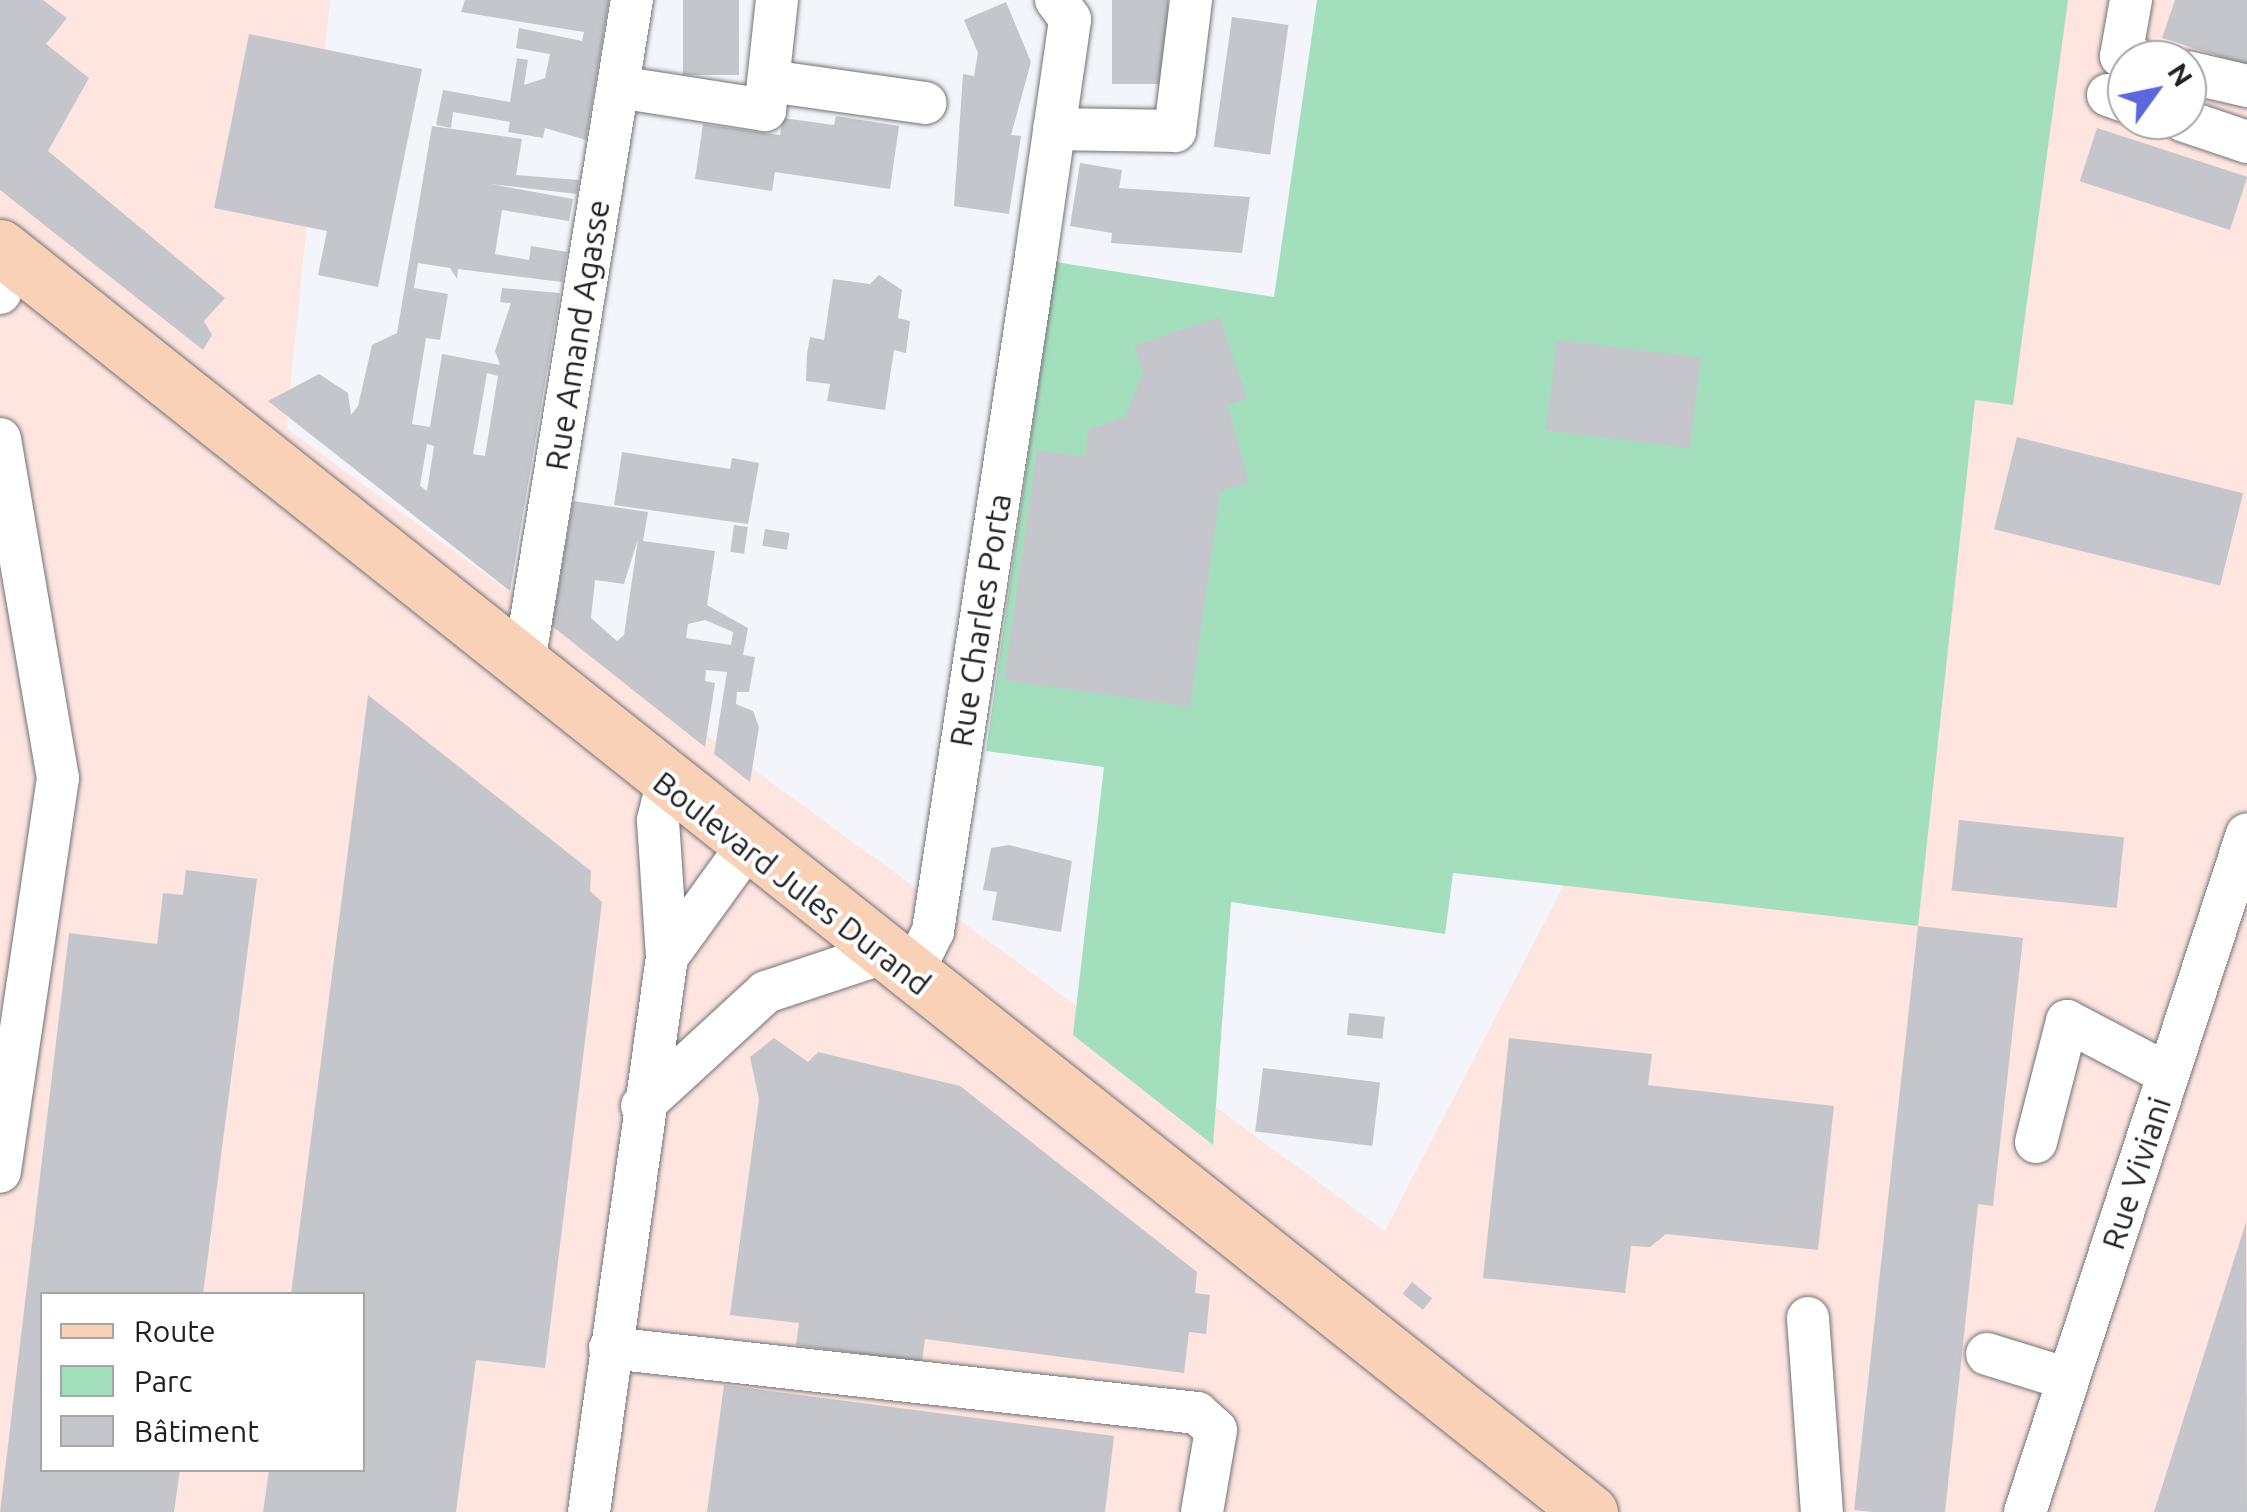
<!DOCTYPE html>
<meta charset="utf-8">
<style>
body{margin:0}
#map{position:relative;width:2247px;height:1512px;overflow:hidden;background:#f3f5fa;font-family:Ubuntu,sans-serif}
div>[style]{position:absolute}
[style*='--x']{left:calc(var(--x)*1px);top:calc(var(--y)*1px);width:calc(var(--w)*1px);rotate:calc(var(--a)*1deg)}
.industrial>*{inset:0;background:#ffe5df}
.green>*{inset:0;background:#a4dfbd}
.building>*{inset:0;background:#c4c6cb;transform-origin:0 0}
.roads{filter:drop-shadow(0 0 2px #717378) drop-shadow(0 0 2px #717378)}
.minor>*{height:42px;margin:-21px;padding:0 21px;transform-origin:21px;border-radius:21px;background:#fff}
.major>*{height:55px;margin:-27.5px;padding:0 27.5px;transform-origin:27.5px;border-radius:27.5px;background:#f8d1b7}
span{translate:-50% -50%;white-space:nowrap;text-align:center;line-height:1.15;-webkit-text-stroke:8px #fff;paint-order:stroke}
.street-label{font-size:32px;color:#212123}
.legend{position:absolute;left:40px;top:1292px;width:325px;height:180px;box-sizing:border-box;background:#fff;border:2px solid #a6a6a7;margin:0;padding:12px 18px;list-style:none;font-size:30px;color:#212123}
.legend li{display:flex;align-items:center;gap:20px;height:50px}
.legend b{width:50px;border:2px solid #a6a6a7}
.north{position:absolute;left:2107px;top:40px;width:100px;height:100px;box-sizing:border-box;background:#fff;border:2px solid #a6a6a7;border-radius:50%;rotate:57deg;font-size:28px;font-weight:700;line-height:40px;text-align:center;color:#212123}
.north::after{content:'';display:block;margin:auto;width:35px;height:45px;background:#5c66dd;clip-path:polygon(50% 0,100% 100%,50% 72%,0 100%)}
</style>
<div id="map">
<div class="industrial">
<div style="clip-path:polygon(evenodd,0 0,330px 0,286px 428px,1385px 1231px,2021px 0,2247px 0,2247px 1512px,0 1512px,0 0,2127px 60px,2187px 60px,2187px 120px,2127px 120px,2127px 60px,0 0,42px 1294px,362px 1294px,362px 1470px,42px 1470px,42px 1294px)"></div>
</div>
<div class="green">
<div style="clip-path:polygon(1317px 0,2068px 0,2013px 405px,1975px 400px,1918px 926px,1453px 873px,1445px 934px,1231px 902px,1213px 1145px,1073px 1035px,1104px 767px,986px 751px,1056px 262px,1274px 297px)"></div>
</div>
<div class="building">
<div style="clip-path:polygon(0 0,43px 0,67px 18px,46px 44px,89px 78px,48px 151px,225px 298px,204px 321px,212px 335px,203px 350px,0 190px)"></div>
<div style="clip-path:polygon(465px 0,609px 0,586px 140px,545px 128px,543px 138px,508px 132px,510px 122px,453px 112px,451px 128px,436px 125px,443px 90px,510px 102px,517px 58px,528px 60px,524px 85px,545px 78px,550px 54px,516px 48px,519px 28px,582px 41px,584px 32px,461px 12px)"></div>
<div style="left:683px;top:0;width:56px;height:75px"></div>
<div style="left:1112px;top:0;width:56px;height:84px"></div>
<div style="clip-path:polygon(2175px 0,2247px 0,2247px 65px,2162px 38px)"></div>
<div style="clip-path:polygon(1006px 2px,1031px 62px,1011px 135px,1021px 136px,1009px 214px,954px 206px,963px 74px,974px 76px,978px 53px,964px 20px)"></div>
<div style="left:1232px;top:17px;width:57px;height:131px;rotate:8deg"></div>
<div style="clip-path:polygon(249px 34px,422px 69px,378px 287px,318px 275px,327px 231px,214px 208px)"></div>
<div style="clip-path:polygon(836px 116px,899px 126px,890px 189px,775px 172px,772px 191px,695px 179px,703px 124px,780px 135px,783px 118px,834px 125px)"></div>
<div style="clip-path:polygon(evenodd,432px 126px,522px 139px,516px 175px,579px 180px,577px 194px,490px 184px,573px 199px,569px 221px,502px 210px,495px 254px,529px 260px,531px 246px,567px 252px,562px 282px,458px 269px,457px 279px,450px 268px,418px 263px,414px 288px,448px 294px,440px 340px,426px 338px,412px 424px,430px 427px,442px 354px,500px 365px,495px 351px,511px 303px,500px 302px,502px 288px,560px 293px,510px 591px,268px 401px,319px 374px,348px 393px,351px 415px,358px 406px,372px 345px,397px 333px,432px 126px,487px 373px,498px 376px,485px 456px,473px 454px,487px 373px,432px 126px,427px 444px,434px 446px,427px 491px,420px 486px,427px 444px)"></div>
<div style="left:2097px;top:128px;width:158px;height:56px;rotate:18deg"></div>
<div style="clip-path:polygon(1080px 163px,1122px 170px,1119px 188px,1250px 197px,1242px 253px,1111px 243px,1112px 233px,1070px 226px)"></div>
<div style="clip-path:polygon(879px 275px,902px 290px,898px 318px,910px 321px,906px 353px,894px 350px,885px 410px,827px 401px,830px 384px,806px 381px,807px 354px,810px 337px,824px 340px,833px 279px,870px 284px)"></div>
<div style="clip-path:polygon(1219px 317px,1247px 398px,1227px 405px,1249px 482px,1220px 492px,1190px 707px,1004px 680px,1037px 450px,1086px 457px,1087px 431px,1126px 416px,1143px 372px,1134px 346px)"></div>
<div style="left:1557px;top:340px;width:145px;height:91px;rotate:7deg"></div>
<div style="left:2017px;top:437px;width:233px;height:95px;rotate:14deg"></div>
<div style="clip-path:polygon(622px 452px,730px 469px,732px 458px,759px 463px,748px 524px,614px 505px)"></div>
<div style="clip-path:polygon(evenodd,573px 501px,648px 512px,643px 541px,715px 551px,707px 605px,748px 628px,743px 655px,755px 657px,749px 692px,737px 692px,736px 704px,753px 711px,759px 727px,750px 782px,714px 754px,727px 672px,706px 670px,705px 681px,715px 683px,705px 747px,552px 626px,573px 501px,638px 539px,624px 635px,617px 641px,591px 618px,595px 580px,624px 584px,638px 539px,573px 501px,705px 620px,733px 632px,731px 645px,686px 638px,688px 624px,705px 620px)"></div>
<div style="left:734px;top:525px;width:14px;height:27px;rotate:8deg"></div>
<div style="left:765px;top:529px;width:25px;height:17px;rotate:9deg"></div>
<div style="clip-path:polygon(368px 695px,591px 871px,590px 891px,602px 902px,545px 1368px,476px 1360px,456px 1512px,263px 1512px,269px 1470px,362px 1470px,362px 1294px,291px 1294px)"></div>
<div style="left:1959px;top:820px;width:166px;height:71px;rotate:6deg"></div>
<div style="clip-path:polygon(1009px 845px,1072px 861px,1061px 932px,992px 920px,997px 892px,983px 890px,991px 848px)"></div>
<div style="clip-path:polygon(186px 870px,257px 879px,203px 1294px,42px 1294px,42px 1470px,180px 1470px,174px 1512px,0 1512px,69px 933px,157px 944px,163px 893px,183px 895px)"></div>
<div style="clip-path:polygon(1918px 926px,2023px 938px,1993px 1206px,1978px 1204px,1945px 1512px,1873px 1512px,1854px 1510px)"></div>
<div style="left:1349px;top:1013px;width:36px;height:22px;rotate:6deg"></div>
<div style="clip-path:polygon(774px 1038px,808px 1062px,818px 1052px,960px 1086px,1197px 1272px,1195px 1293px,1210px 1295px,1206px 1334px,1189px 1332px,1184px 1373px,925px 1339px,922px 1362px,796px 1345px,799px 1323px,730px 1315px,759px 1099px,750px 1057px)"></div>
<div style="clip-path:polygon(1509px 1038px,1652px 1054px,1648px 1085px,1834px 1106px,1818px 1250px,1666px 1234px,1650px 1247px,1631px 1246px,1625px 1293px,1483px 1278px)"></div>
<div style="left:1263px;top:1068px;width:118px;height:64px;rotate:7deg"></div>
<div style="clip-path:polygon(2246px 1222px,2247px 1512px,2154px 1512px)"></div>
<div style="left:1412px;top:1282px;width:26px;height:15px;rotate:39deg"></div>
<div style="clip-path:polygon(724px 1385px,1114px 1436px,1105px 1512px,707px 1512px)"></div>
</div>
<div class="roads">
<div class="minor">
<div style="--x:2131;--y:0;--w:57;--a:100.1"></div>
<div style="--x:2121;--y:56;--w:17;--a:13"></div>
<div style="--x:2187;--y:72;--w:62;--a:13.1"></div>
<div style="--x:769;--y:81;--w:158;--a:8"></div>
<div style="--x:618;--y:87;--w:149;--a:8.9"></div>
<div style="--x:765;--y:110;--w:111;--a:-83.8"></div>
<div style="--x:2108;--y:95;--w:20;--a:20"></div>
<div style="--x:2182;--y:120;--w:69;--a:18.7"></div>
<div style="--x:1054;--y:129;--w:121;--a:0.9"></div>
<div style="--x:1175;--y:131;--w:132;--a:-83"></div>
<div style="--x:0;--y:293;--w:42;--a:-80.3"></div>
<div style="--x:0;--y:439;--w:344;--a:80.3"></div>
<div style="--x:58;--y:778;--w:398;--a:98.4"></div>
<div style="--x:523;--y:669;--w:678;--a:-80.75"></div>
<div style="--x:667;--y:784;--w:38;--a:104"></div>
<div style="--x:658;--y:821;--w:136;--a:86.2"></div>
<div style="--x:910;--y:978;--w:52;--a:-63.9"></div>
<div style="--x:933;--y:931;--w:683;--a:-81.32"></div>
<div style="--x:1036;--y:256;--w:239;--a:-81.8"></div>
<div style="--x:1070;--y:19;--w:24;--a:-126"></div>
<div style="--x:642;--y:1106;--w:168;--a:-42.6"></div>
<div style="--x:766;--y:992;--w:120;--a:-18.4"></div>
<div style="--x:2036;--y:1142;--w:125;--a:-75.6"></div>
<div style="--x:2067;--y:1021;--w:114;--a:27.7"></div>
<div style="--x:1808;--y:1318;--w:195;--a:85.9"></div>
<div style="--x:610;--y:1348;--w:591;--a:6.32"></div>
<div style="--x:1197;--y:1413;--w:25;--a:42"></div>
<div style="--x:1216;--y:1430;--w:83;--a:99.7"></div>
<div style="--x:1987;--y:1354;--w:85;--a:17.2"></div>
<div style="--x:589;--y:1512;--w:560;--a:-82"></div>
<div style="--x:667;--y:957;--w:135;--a:-54.1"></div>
<div style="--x:2025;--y:1512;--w:713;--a:-71.87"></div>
</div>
<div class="major">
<div style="--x:0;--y:247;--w:2032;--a:38.51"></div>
</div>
</div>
<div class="street-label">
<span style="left:577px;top:335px;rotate:-81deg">Rue Amand Agasse</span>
<span style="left:980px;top:620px;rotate:-81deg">Rue Charles Porta</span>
<span style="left:792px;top:883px;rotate:38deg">Boulevard Jules Durand</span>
<span style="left:2136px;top:1173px;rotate:-72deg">Rue Viviani</span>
</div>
<ul class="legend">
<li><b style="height:12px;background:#f8d1b7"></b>Route</li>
<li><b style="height:28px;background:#a4dfbd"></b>Parc</li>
<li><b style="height:28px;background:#c4c6cb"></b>Bâtiment</li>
</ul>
<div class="north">N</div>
</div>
